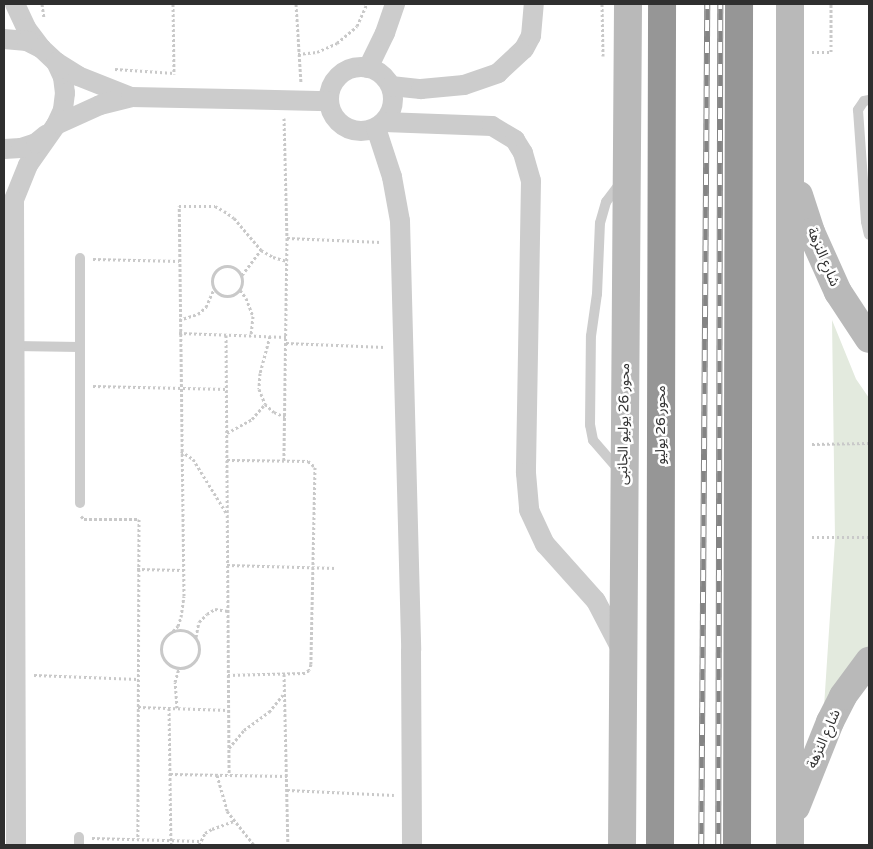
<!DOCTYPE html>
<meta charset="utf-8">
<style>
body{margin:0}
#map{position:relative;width:873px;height:849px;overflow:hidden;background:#fff;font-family:"Varela Round","Noto Sans Arabic",sans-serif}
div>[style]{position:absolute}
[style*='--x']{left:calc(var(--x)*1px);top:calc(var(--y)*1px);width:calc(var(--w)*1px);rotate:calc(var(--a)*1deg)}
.green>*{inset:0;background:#e3eade}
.path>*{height:3px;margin-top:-1.5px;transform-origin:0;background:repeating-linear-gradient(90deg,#c9c9c9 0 2.5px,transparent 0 5px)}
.path>.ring{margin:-1.5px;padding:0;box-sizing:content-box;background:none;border:3px solid #c9c9c9;border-radius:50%}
.lane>*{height:10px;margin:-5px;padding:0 5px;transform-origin:5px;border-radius:5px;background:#ccc}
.street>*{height:20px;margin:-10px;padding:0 10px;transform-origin:10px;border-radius:10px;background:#ccc}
.street>.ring{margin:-10px;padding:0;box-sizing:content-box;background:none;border:20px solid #ccc;border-radius:50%}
.secondary>*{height:28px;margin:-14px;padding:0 14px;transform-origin:14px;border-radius:14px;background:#b9b9b9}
.highway>*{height:28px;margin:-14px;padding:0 14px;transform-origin:14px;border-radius:14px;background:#969696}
.rail>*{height:5.5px;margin-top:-2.75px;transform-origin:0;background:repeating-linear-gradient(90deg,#fff 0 11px,#848484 0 22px);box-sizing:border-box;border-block:1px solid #848484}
span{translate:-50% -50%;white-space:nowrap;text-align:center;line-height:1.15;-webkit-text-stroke:5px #fff;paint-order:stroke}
.street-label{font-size:14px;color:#2f2f2f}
.frame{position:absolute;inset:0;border:5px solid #2f2f2f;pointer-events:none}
</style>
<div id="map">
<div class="green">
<div style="clip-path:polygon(832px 320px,856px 379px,869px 398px,869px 657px,824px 707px,835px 539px)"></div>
</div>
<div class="path">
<div style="--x:42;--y:4;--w:14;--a:82"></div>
<div style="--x:173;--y:4;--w:70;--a:89.2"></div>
<div style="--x:296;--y:4;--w:79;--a:86.4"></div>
<div style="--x:602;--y:4;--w:52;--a:88.9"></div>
<div style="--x:812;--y:52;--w:19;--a:0"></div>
<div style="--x:831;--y:52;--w:48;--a:-90"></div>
<div style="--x:298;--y:54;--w:19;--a:-6"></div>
<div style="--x:317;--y:52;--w:22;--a:-24"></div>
<div style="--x:337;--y:43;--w:26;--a:-40"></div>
<div style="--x:357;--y:26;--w:24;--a:-66"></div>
<div style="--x:115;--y:69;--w:59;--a:3.9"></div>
<div style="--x:284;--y:118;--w:120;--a:88.6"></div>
<div style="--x:287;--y:238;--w:223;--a:90.8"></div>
<div style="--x:287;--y:238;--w:94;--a:2.4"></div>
<div style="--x:93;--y:259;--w:86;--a:1.3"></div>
<div class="ring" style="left:212px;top:266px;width:27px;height:27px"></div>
<div style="--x:242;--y:275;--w:31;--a:-53"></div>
<div style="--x:240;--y:290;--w:10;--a:53"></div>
<div style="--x:246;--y:298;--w:19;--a:69"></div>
<div style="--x:253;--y:316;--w:20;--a:96"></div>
<div style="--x:179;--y:320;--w:20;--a:-18"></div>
<div style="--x:198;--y:314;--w:11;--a:-41"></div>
<div style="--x:206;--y:307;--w:20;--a:-66"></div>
<div style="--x:179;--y:333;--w:107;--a:2.1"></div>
<div style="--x:226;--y:335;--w:440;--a:89.6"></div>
<div style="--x:270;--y:336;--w:38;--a:105"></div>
<div style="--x:260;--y:373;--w:16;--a:94"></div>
<div style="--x:259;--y:389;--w:16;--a:68"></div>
<div style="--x:265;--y:404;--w:12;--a:42"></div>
<div style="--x:274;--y:412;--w:12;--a:24"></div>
<div style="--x:286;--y:343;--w:99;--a:2.3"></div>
<div style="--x:93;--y:386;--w:134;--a:1.3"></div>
<div style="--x:227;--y:433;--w:29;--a:-29"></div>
<div style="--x:252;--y:419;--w:20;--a:-49"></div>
<div style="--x:812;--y:444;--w:57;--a:-1"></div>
<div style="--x:181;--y:451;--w:14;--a:34"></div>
<div style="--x:193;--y:459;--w:65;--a:58.3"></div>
<div style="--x:227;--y:460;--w:81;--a:0.7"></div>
<div style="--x:308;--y:461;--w:9;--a:41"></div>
<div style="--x:315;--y:467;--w:197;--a:91.2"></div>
<div style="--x:311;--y:664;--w:6;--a:108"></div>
<div style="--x:309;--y:670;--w:5;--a:143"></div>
<div style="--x:305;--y:673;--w:77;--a:178.5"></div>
<div style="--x:81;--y:516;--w:4;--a:45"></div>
<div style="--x:84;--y:519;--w:55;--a:0"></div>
<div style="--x:139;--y:519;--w:320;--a:90.2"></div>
<div style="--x:812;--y:537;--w:57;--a:0"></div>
<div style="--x:227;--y:565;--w:109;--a:1.6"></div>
<div style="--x:137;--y:569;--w:46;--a:1.2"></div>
<div class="ring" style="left:161px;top:630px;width:35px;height:35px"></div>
<div style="--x:173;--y:631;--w:7;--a:-45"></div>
<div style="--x:178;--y:626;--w:9;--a:-72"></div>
<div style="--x:181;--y:617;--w:21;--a:-82"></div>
<div style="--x:184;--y:596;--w:390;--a:-90.7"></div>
<div style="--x:179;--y:206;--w:36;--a:0"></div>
<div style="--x:215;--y:206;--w:10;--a:29"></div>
<div style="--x:224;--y:211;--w:12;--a:35"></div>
<div style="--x:234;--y:218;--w:42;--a:49.8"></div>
<div style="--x:261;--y:250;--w:14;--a:30"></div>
<div style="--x:273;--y:257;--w:15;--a:16"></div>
<div style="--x:196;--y:637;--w:15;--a:-79"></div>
<div style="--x:199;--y:622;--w:11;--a:-45"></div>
<div style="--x:207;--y:614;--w:9;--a:-32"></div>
<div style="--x:215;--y:609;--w:13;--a:9"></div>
<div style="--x:284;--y:674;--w:171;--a:88.7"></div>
<div style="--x:34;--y:675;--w:104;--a:2.2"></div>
<div style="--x:138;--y:707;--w:90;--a:1.9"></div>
<div style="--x:169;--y:708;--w:137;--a:89.2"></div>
<div style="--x:177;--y:708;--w:26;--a:-94"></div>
<div style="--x:175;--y:682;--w:15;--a:-74"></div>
<div style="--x:229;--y:748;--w:23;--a:-50"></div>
<div style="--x:244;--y:730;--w:31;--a:-36"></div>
<div style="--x:269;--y:712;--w:22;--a:-51"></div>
<div style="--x:170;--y:774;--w:117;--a:1"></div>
<div style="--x:217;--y:775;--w:37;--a:74"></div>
<div style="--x:227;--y:811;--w:43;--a:51.5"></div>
<div style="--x:287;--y:790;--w:107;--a:2.7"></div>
<div style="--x:92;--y:838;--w:108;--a:1.6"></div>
<div style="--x:199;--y:845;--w:13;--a:-63"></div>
<div style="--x:205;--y:833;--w:8;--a:-30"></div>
<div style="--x:212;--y:829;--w:23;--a:-20"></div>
</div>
<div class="lane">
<div style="--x:869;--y:100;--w:5;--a:169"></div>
<div style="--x:864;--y:101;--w:11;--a:124"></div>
<div style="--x:858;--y:110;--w:112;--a:85.9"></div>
<div style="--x:866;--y:222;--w:13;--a:77"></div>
<div style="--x:14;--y:346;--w:66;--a:0.9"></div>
<div style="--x:618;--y:469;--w:38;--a:-131"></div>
<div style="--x:593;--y:440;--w:15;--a:-101"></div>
<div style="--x:590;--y:425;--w:89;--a:-89.4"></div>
<div style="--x:591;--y:336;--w:42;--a:-81.9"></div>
<div style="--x:597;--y:294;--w:71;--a:-87.6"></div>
<div style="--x:600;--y:223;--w:22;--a:-74"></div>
<div style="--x:606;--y:202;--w:26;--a:-53"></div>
<div style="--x:80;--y:503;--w:245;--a:-90"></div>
<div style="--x:79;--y:845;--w:8;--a:-90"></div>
</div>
<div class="street">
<div style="--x:15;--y:4;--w:26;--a:65"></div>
<div style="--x:26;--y:28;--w:25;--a:53"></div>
<div style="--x:4;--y:39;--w:23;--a:5"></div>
<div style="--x:27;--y:41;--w:16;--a:27"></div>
<div style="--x:41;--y:48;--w:21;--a:43"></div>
<div style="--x:56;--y:62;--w:17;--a:65"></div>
<div style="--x:63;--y:77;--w:16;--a:83"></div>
<div style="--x:65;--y:93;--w:17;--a:97"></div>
<div style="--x:63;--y:110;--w:17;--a:115"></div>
<div style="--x:56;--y:125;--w:49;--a:125"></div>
<div style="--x:28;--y:165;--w:38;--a:112"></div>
<div style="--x:14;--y:200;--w:645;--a:89.82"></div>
<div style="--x:56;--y:62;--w:26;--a:32"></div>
<div style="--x:78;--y:76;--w:57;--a:21.6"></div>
<div class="ring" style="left:329px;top:67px;width:44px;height:44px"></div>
<div style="--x:368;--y:68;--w:39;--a:-64"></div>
<div style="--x:385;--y:33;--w:31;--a:-71"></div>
<div style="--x:391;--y:86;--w:30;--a:6"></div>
<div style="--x:421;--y:89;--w:43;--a:-5.3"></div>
<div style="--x:464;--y:85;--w:36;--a:-19"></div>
<div style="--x:498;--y:73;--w:35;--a:-43"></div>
<div style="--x:524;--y:49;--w:15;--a:-62"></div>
<div style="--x:531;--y:36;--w:32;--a:-85"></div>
<div style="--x:384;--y:122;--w:108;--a:2.1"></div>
<div style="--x:492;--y:126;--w:27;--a:31"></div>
<div style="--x:515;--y:140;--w:15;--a:58"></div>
<div style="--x:523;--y:153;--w:29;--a:74"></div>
<div style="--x:531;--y:181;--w:292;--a:91"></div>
<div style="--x:526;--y:473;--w:37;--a:85"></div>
<div style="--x:529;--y:510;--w:38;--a:65"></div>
<div style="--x:545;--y:544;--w:76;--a:48.2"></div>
<div style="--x:596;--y:601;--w:54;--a:62.5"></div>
<div style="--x:56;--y:125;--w:48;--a:-24.4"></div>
<div style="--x:100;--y:105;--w:32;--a:-14"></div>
<div style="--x:131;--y:97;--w:198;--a:1.2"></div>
<div style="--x:376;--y:128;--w:52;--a:71.9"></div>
<div style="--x:392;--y:177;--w:45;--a:79.7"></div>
<div style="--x:400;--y:221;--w:429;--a:88.5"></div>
<div style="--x:411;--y:650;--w:195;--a:89.7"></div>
<div style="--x:4;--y:149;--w:17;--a:-3"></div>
<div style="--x:21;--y:148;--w:16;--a:-18"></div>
<div style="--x:36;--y:143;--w:13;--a:-39"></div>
</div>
<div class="secondary">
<div style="--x:799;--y:195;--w:39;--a:72"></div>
<div style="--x:811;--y:232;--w:66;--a:65.8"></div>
<div style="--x:838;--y:292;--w:56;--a:56.6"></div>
<div style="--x:796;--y:807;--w:92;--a:-68.2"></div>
<div style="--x:830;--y:722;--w:29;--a:-63"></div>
<div style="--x:843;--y:696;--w:44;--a:-53.4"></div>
<div style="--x:622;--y:845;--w:841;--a:-89.59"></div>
<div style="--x:790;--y:845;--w:841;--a:-90"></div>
</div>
<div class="highway">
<div style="--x:660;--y:845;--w:841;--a:-89.86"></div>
<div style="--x:737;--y:845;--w:841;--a:-89.86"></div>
</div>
<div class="rail">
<div style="--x:701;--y:845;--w:841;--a:-89.59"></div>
<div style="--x:718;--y:845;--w:841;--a:-89.86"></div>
</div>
<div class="street-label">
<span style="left:823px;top:257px;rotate:67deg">شارع النزهة</span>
<span style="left:624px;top:424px;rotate:-89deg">محور 26 يوليو الجانبى</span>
<span style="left:661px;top:425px;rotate:-90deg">محور 26 يوليو</span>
<span style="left:824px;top:739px;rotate:-66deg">شارع النزهة</span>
</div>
<div class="frame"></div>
</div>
